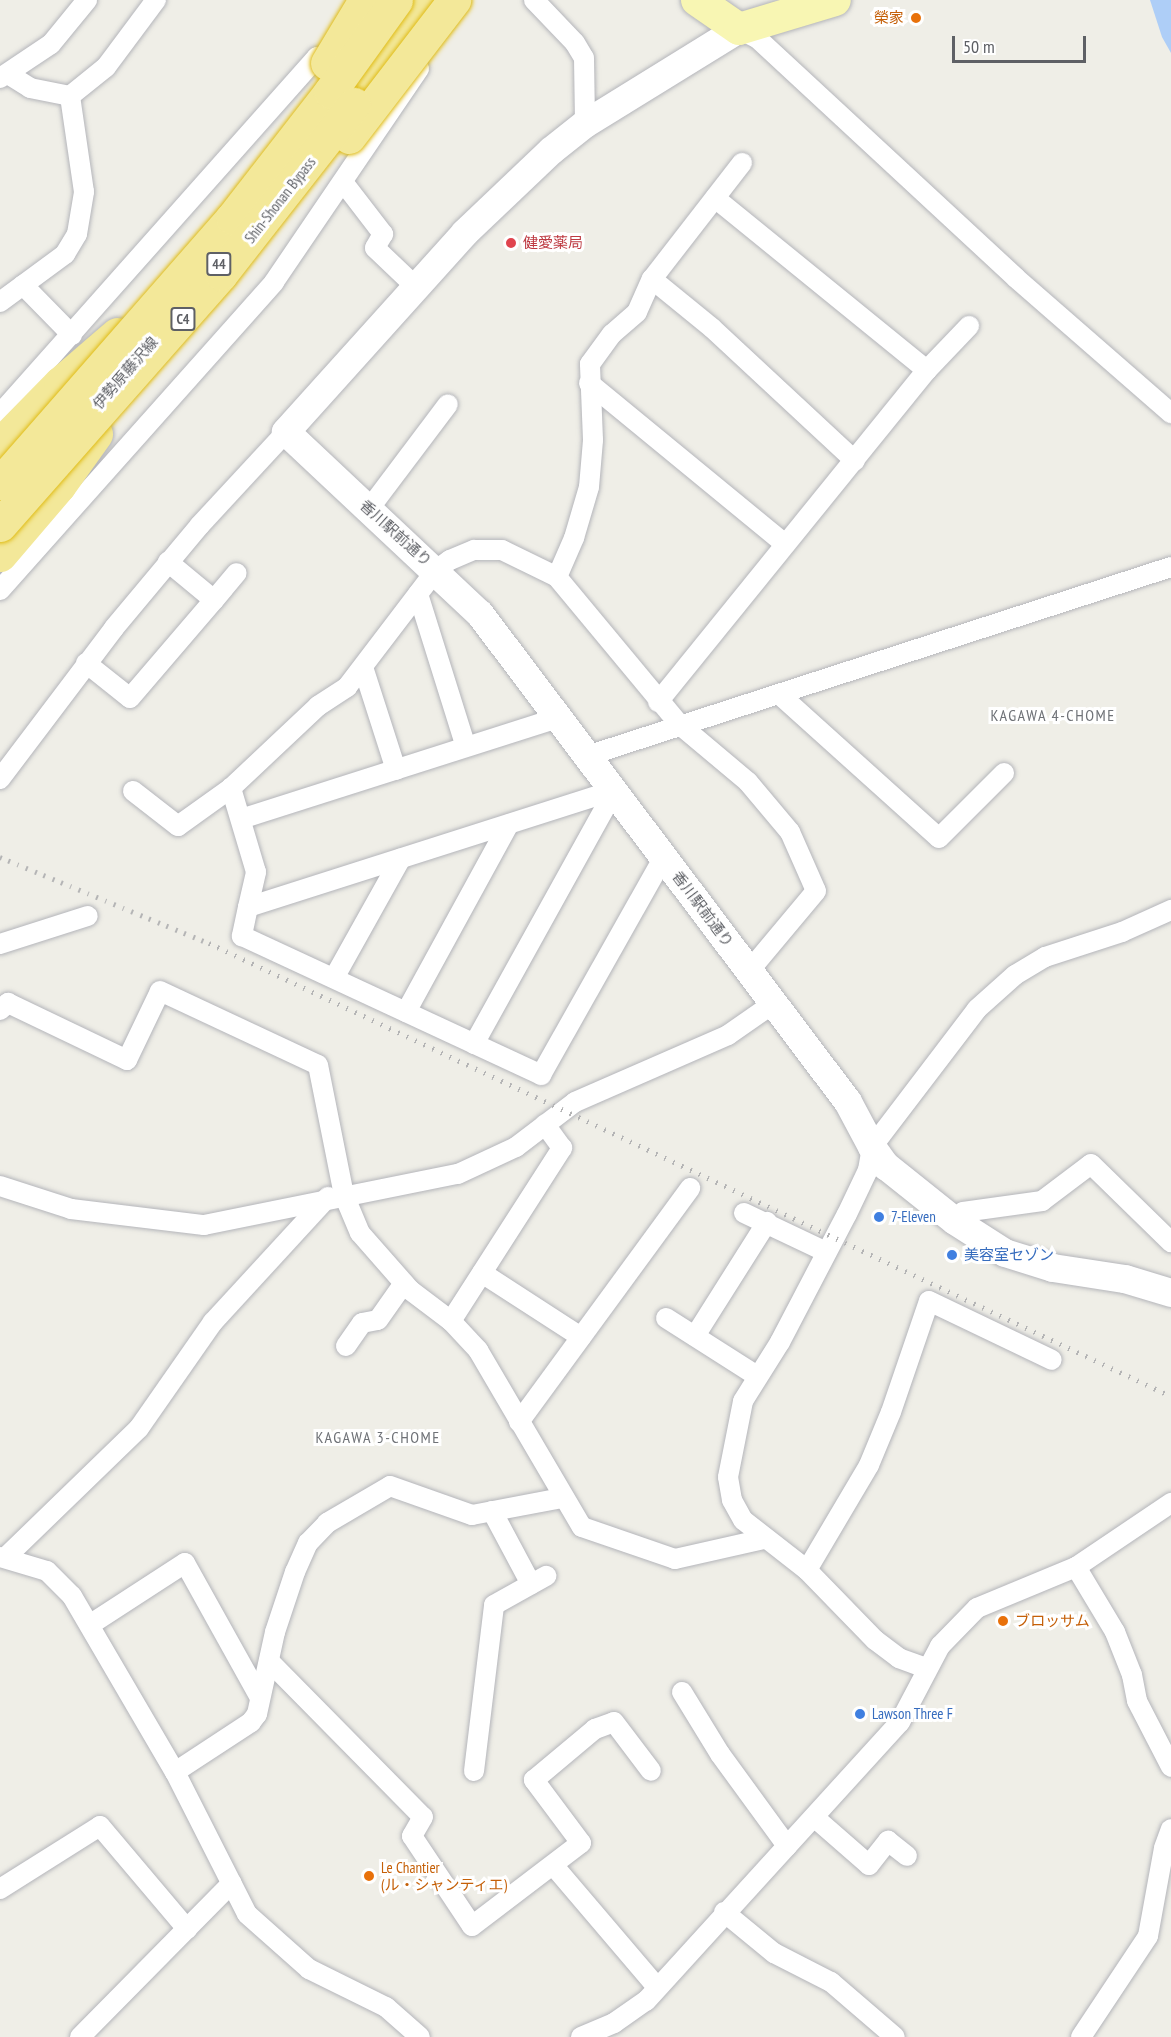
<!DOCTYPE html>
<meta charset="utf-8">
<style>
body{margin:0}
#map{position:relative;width:1171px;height:2037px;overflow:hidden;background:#efeee7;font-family:"PT Sans Narrow","Noto Sans JP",sans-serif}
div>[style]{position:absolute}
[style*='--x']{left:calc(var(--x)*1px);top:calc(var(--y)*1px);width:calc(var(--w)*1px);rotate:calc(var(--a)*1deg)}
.water>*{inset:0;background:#aecef7}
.roads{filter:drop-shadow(0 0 2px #b4b5ba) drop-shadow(0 0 2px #b4b5ba)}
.street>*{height:20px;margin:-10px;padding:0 10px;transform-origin:10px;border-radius:10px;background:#fff}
.secondary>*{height:28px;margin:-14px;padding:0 14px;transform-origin:14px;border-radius:14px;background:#fff}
.primary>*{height:32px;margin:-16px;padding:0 16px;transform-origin:16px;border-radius:16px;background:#f8f6b3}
.highway>*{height:33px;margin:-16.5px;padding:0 16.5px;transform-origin:16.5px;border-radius:16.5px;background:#f3e899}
.rail>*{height:4.5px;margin-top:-2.25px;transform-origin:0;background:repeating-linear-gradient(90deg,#b4b4b5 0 1.5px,transparent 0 9.5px)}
.bridges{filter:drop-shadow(0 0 2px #e0bc16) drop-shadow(0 0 2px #e0bc16)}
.highway-bridge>*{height:33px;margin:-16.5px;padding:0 16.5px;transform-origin:16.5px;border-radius:16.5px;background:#f3e899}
.dots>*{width:16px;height:16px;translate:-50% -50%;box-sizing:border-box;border:3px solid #fff;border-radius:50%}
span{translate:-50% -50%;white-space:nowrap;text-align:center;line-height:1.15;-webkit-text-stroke:6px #fff;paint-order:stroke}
.shield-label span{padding:2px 4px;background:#fff;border:2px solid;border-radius:4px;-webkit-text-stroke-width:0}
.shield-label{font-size:14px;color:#5e6065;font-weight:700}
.food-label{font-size:15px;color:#c56008}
.right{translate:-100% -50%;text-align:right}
.left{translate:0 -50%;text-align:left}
.street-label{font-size:15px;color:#5e6065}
.health-label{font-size:15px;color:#be3a42}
.shop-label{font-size:15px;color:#366cbe}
.neighbourhood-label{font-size:16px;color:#6f7277;letter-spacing:1.5px}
.scale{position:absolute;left:952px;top:36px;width:134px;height:27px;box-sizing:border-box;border:3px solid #5e6065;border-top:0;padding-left:8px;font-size:18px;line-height:21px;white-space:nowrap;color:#5e6065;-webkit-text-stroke:4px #fff;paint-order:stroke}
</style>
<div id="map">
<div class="water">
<div style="clip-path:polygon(1150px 0,1171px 0,1171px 53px,1162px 37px)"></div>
</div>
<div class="roads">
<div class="street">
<div style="--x:534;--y:0;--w:59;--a:46.4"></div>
<div style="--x:575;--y:43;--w:17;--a:59"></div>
<div style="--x:584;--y:58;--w:66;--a:89.1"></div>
<div style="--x:739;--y:29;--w:20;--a:27"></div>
<div style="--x:757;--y:38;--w:353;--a:42.8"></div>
<div style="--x:1016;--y:278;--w:206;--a:41.1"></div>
<div style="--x:8;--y:74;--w:26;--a:32"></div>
<div style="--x:30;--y:88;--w:41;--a:11.3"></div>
<div style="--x:0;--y:78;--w:61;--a:-33.7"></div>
<div style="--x:51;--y:44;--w:57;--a:-50.7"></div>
<div style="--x:343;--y:182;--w:66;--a:52.4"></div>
<div style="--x:383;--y:234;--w:16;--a:120"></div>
<div style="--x:375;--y:248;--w:58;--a:43.6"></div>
<div style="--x:715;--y:198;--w:273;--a:39.1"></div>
<div style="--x:652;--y:279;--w:77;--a:39.2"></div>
<div style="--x:712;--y:328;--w:195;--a:42.9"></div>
<div style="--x:23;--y:285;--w:70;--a:45.6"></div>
<div style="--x:0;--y:302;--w:81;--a:-36.4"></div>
<div style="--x:65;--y:254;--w:23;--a:-59"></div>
<div style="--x:77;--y:234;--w:43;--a:-80.5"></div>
<div style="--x:84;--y:192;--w:97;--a:-98.3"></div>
<div style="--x:70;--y:96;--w:46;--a:-38.9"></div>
<div style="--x:106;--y:67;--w:84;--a:-53.3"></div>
<div style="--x:589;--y:383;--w:254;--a:39.4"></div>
<div style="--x:0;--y:414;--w:477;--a:-48.4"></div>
<div style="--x:317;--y:57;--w:17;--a:31"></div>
<div style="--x:369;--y:509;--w:131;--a:-53"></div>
<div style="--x:557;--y:577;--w:191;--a:50.3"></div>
<div style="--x:679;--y:724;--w:90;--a:40"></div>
<div style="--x:748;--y:782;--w:65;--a:50"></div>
<div style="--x:790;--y:832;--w:64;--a:66.2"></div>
<div style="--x:816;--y:891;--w:104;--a:129.9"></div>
<div style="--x:0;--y:590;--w:412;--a:-48.3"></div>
<div style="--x:274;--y:282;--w:258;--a:-55.8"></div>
<div style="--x:418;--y:594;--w:160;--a:72.6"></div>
<div style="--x:214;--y:600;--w:35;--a:-50"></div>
<div style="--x:86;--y:663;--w:56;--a:38.5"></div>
<div style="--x:130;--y:698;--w:129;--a:-49.4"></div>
<div style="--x:214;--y:600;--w:60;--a:-140.4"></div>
<div style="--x:363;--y:667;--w:108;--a:72.2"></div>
<div style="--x:779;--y:694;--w:215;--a:42"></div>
<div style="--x:939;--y:838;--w:92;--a:-45"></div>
<div style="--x:658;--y:702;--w:427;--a:-51"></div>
<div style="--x:927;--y:370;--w:61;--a:-46.3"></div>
<div style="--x:590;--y:755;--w:611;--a:-17.93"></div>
<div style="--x:0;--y:779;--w:189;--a:-52.9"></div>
<div style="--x:114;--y:628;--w:134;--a:-50.1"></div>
<div style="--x:200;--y:525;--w:127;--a:-47.2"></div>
<div style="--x:133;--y:791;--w:57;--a:37.9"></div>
<div style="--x:178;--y:826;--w:65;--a:-35.6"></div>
<div style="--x:241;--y:819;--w:335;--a:-17.7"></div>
<div style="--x:248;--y:907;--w:36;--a:-77"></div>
<div style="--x:256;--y:872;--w:88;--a:-106.6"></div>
<div style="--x:231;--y:788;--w:120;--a:-43.3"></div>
<div style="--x:318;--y:706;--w:35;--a:-33"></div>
<div style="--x:347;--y:687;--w:147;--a:-52.7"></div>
<div style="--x:436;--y:570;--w:17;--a:-36"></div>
<div style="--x:450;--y:560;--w:26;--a:-23"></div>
<div style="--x:474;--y:550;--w:28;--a:0"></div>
<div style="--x:502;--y:550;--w:61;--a:26.1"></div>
<div style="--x:557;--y:577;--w:43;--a:-66.4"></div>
<div style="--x:574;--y:538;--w:53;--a:-73.6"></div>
<div style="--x:589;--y:487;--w:47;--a:-85.1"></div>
<div style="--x:593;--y:440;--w:76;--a:-92.3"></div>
<div style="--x:590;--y:364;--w:37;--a:-54"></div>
<div style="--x:612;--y:334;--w:33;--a:-41"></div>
<div style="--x:637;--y:312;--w:36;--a:-66"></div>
<div style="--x:652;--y:279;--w:147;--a:-52.2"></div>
<div style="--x:0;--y:944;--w:92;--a:-17.7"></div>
<div style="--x:334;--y:978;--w:137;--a:-60.8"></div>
<div style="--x:0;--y:1010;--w:11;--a:-41"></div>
<div style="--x:8;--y:1003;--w:132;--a:25.6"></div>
<div style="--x:127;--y:1060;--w:76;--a:-64.4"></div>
<div style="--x:160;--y:991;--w:174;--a:25.1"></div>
<div style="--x:318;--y:1065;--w:133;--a:78.7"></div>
<div style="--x:344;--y:1195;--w:41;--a:67.2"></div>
<div style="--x:360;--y:1233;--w:76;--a:48.7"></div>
<div style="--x:410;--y:1290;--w:51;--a:37.1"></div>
<div style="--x:451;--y:1321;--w:40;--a:47"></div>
<div style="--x:478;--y:1350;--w:205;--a:59.6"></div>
<div style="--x:582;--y:1527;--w:98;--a:19"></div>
<div style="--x:675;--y:1559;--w:91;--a:-12.7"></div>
<div style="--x:406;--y:1012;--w:214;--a:-61.3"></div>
<div style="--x:474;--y:1044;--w:291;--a:-61"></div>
<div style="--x:615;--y:790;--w:385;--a:162.3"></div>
<div style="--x:248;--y:907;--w:30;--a:102"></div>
<div style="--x:242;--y:936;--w:330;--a:24.9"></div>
<div style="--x:541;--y:1075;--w:250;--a:-60.6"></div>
<div style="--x:0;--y:1186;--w:75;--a:17.9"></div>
<div style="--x:71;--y:1209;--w:134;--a:6.9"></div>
<div style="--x:204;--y:1225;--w:259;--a:-11.4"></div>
<div style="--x:458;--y:1174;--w:64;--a:-25"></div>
<div style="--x:516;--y:1147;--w:74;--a:-37.3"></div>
<div style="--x:575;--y:1102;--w:167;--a:-23.6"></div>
<div style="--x:728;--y:1035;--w:56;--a:-34.8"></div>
<div style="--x:744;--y:1213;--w:91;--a:25.4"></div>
<div style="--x:955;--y:1221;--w:12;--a:-48"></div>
<div style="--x:963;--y:1212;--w:80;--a:-7.9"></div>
<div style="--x:1042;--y:1201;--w:61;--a:-37.1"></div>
<div style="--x:1091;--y:1164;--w:112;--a:44.3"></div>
<div style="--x:482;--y:1273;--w:118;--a:32.9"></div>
<div style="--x:666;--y:1318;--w:108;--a:32.5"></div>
<div style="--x:451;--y:1321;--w:206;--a:-57.3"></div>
<div style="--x:562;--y:1148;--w:29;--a:-126"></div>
<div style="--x:695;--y:1336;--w:135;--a:-57.7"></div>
<div style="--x:346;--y:1346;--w:28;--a:-55"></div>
<div style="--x:362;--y:1323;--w:16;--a:-11"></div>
<div style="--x:378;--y:1320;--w:45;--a:-54.9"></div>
<div style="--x:519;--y:1422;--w:290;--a:-53.8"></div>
<div style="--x:492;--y:1511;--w:83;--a:61.9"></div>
<div style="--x:0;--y:1557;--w:49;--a:16.6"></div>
<div style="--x:47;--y:1571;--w:35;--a:45"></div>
<div style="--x:72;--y:1596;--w:204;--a:59.7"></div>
<div style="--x:175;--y:1772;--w:159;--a:63.1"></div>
<div style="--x:247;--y:1914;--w:83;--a:41.6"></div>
<div style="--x:309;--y:1969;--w:86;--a:26.3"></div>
<div style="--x:386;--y:2007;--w:45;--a:41.4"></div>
<div style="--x:6;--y:1557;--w:185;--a:-44.1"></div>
<div style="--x:139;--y:1428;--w:129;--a:-55.1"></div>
<div style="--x:213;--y:1322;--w:170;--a:-47.4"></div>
<div style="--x:1076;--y:1567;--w:76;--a:59"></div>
<div style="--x:1115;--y:1632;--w:46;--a:68.4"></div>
<div style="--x:1132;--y:1675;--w:26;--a:79"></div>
<div style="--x:1137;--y:1701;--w:74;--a:62.7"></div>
<div style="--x:807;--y:1570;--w:122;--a:-59.4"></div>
<div style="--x:869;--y:1465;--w:57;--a:-67.5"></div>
<div style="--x:891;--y:1412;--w:117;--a:-71.1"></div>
<div style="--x:929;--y:1301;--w:136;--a:25.6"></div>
<div style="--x:91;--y:1624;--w:112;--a:-33"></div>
<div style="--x:185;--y:1563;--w:154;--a:60.9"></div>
<div style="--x:269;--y:1661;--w:219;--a:45.4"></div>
<div style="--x:423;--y:1817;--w:22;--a:120"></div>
<div style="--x:412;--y:1836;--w:108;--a:56.3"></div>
<div style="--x:472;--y:1926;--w:137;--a:-37.3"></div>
<div style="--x:581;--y:1843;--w:79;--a:-126.7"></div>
<div style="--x:534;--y:1780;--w:80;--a:-39.9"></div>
<div style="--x:595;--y:1729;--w:20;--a:-20"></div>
<div style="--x:614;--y:1722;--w:61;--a:52.9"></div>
<div style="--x:926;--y:1668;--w:29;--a:-160"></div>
<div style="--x:899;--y:1658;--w:30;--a:-143"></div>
<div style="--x:875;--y:1640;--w:98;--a:-134.2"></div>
<div style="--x:807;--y:1570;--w:81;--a:-142"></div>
<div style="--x:743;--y:1520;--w:23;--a:-119"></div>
<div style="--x:732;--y:1500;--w:23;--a:-100"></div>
<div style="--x:728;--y:1477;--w:77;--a:-78.8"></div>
<div style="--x:743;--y:1401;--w:70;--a:-57.9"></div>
<div style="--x:780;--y:1342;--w:144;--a:-62.4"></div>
<div style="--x:847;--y:1214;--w:49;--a:-64.5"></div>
<div style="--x:868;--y:1170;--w:23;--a:-80"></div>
<div style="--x:872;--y:1147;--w:173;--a:-52.7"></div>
<div style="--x:977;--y:1009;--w:51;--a:-41.8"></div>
<div style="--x:1015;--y:975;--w:35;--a:-31"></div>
<div style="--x:1045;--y:957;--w:81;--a:-18"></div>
<div style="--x:1122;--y:932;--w:54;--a:-24.2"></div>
<div style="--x:682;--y:1692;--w:73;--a:58.5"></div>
<div style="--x:720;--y:1754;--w:114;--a:53.9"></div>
<div style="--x:474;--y:1771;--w:167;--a:-83.1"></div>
<div style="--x:494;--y:1605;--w:60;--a:-29.1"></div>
<div style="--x:175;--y:1772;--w:91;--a:-33.3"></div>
<div style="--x:251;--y:1722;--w:10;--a:-53"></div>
<div style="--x:257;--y:1714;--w:84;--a:-77.6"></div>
<div style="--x:275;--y:1632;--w:63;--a:-71.6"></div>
<div style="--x:295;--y:1572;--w:32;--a:-66"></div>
<div style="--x:308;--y:1543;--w:28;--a:-46"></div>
<div style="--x:327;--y:1523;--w:73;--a:-30.4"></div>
<div style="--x:390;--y:1486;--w:87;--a:19.5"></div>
<div style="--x:472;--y:1515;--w:92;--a:-10.7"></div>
<div style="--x:814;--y:1817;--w:73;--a:41.1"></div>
<div style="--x:869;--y:1865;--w:31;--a:-52"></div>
<div style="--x:888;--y:1841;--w:24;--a:38"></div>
<div style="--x:553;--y:1865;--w:160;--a:49.6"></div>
<div style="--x:0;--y:1889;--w:118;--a:-32.2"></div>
<div style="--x:100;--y:1826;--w:135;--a:49.8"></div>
<div style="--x:724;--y:1912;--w:65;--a:39.4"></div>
<div style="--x:774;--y:1953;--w:64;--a:27"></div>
<div style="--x:831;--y:1982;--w:84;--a:40.7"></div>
<div style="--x:80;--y:2037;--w:216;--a:-45.4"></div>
<div style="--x:581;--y:2037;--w:36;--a:-23"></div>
<div style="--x:614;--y:2023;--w:39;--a:-35"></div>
<div style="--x:646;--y:2001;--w:377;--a:-47.7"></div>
<div style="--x:900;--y:1722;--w:86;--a:-62.2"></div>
<div style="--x:940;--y:1646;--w:53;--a:-45.8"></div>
<div style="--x:977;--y:1608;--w:107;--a:-22.5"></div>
<div style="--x:1076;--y:1567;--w:115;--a:-34"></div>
<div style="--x:1081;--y:2037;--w:121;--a:-56.4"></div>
<div style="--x:1148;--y:1936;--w:89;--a:-79.7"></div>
<div style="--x:1164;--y:1848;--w:20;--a:-70"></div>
</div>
<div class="secondary">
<div style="--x:739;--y:29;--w:181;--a:148.3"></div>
<div style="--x:585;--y:124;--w:43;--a:141.5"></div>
<div style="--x:551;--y:151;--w:119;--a:136.4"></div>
<div style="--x:465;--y:233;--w:268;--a:132"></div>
<div style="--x:286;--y:432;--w:266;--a:43.2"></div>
<div style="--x:480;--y:614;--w:611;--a:52.98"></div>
<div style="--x:848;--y:1102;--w:51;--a:61.9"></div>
<div style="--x:872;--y:1147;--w:24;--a:54"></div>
<div style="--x:886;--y:1166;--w:88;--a:38.6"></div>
<div style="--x:955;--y:1221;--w:59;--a:32.6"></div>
<div style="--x:1005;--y:1253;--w:50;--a:17.4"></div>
<div style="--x:1053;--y:1268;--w:73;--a:8.7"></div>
<div style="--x:1125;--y:1279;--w:48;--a:16.9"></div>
</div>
<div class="primary">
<div style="--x:697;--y:0;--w:51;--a:34.6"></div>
<div style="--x:739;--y:29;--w:100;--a:-16.8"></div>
</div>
<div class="highway">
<div style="--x:354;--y:104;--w:127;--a:-54.9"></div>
<div style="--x:0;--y:444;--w:86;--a:-45.5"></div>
<div style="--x:60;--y:383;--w:75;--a:-40.7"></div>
<div style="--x:0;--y:555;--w:91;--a:-49.5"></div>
<div style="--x:59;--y:486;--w:64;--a:-54.6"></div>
</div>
</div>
<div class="rail">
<div style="--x:0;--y:857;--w:226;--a:22.4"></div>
<div style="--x:209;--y:943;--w:1063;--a:25.22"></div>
</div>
<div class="bridges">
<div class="highway-bridge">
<div style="--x:327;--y:63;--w:74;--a:-58.9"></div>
<div style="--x:349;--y:137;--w:173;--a:-52.5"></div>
<div style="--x:0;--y:483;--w:352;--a:-48.8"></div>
<div style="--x:232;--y:218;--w:160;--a:-52.1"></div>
<div style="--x:330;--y:92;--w:113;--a:-54.3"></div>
<div style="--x:0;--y:525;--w:334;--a:-48.6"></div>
<div style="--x:221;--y:274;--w:216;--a:-52"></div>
</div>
</div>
<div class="dots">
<div style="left:916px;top:18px;background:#e8710a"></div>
<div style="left:511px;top:243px;background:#e0444e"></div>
<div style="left:879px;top:1217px;background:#3f7fe0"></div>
<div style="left:952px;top:1255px;background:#3f7fe0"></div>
<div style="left:1003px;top:1621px;background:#e8710a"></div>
<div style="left:860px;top:1714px;background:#3f7fe0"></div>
<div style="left:369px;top:1876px;background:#e8710a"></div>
</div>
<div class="shield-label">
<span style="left:219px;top:264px">44</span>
<span style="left:183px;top:319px">C4</span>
</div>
<div class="food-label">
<span class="right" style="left:904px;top:18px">榮家</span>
<span class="left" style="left:1015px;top:1621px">ブロッサム</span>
<span class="left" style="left:381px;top:1876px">Le Chantier<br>(ル・シャンティエ)</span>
</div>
<div class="street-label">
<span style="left:280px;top:200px;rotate:-52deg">Shin-Shonan Bypass</span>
<span style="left:125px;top:373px;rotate:-49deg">伊勢原藤沢線</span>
<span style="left:396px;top:533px;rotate:42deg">香川駅前通り</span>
<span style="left:703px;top:909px;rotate:53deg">香川駅前通り</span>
</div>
<div class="health-label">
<span class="left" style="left:523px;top:243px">健愛薬局</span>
</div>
<div class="shop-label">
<span class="left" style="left:891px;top:1217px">7-Eleven</span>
<span class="left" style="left:964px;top:1255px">美容室セゾン</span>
<span class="left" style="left:872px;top:1714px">Lawson Three F</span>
</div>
<div class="neighbourhood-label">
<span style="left:1053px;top:715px">KAGAWA 4-CHOME</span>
<span style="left:378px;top:1437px">KAGAWA 3-CHOME</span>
</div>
<div class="scale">50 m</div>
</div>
